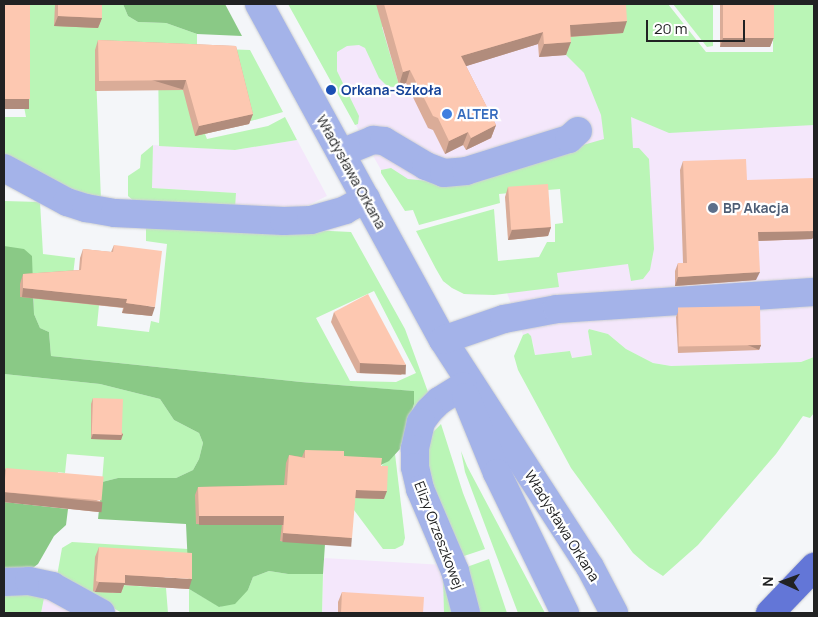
<!DOCTYPE html>
<meta charset="utf-8">
<style>
body{margin:0}
#map{position:relative;width:818px;height:617px;overflow:hidden;background:#f4f6f9;font-family:Manrope,sans-serif}
div>[style]{position:absolute}
[style*='--x']{left:calc(var(--x)*1px);top:calc(var(--y)*1px);width:calc(var(--w)*1px);rotate:calc(var(--a)*1deg)}
.commercial>*{inset:0;background:#f4e7fb}
.green>*{inset:0;background:#baf5b6}
.forest>*{inset:0;background:#8ac986}
.roads{filter:drop-shadow(0 0 1px #ced0d2) drop-shadow(0 0 1px #ced0d2)}
.minor>*{height:28px;margin:-14px;padding:0 14px;transform-origin:14px;border-radius:14px;background:#a4b3e9}
.major>*{height:28px;margin:-14px;padding:0 14px;transform-origin:14px;border-radius:14px;background:#6376d7}
.wall>*{inset:0;background:#daac98}
.shaded-wall>*{inset:0;background:#b18c7c;transform-origin:0 0}
.building>*{inset:0;background:#fdc8b1;transform-origin:0 0}
.dots>*{width:14px;height:14px;translate:-50% -50%;box-sizing:border-box;border:2px solid #fff;border-radius:50%}
span{translate:-50% -50%;white-space:nowrap;text-align:center;line-height:1.15;-webkit-text-stroke:4.5px #fff;paint-order:stroke}
.transit-label{font-size:14px;color:#164399;font-weight:700}
.left{translate:0 -50%;text-align:left}
.shop-label{font-size:14px;color:#366cbe;font-weight:700}
.street-label{font-size:14px;color:#212223}
.service-label{font-size:14px;color:#4e5e75;font-weight:700}
.frame{position:absolute;inset:0;border:5px solid #212223;pointer-events:none}
.north{position:absolute;left:758px;top:557px;width:50px;height:50px;-webkit-text-stroke:4px #fff;paint-order:stroke;rotate:272deg;font-size:14px;font-weight:700;line-height:20px;text-align:center;color:#212223}
.north::after{content:'';display:block;margin:auto;width:18px;height:22px;background:#212223;clip-path:polygon(50% 0,100% 100%,50% 72%,0 100%)}
.scale{position:absolute;left:646px;top:20px;width:99px;height:22px;box-sizing:border-box;border:2px solid #212223;border-top:0;padding-left:6px;font-size:15px;line-height:18px;white-space:nowrap;color:#212223;-webkit-text-stroke:4px #fff;paint-order:stroke}
</style>
<div id="map">
<div class="commercial">
<div style="clip-path:polygon(465px 4px,626px 4px,631px 116px,814px 106px,814px 357px,801px 362px,671px 366px,653px 363px,626px 349px,608px 334px,589px 329px,588px 331px,592px 355px,571px 358px,570px 351px,535px 355px,533px 343px,528px 334px,523px 335px,507px 293px,476px 295px,464px 294px,443px 281px,650px 249px,633px 151px,394px 193px,312px 47px)"></div>
<div style="clip-path:polygon(297px 140px,327px 196px,296px 211px,235px 208px,235px 193px,151px 188px,153px 145px,235px 150px)"></div>
<div style="clip-path:polygon(324px 558px,444px 565px,456px 613px,322px 613px)"></div>
<div style="clip-path:polygon(45px 593px,86px 613px,41px 613px)"></div>
</div>
<div class="green">
<div style="clip-path:polygon(4px 4px,123px 4px,128px 16px,138px 22px,166px 23px,197px 34px,197px 48px,250px 50px,283px 112px,205px 134px,207px 139px,268px 126px,285px 117px,297px 140px,235px 150px,159px 146px,158px 53px,95px 50px,101px 200px,4px 163px,4px 117px,26px 117px)"></div>
<div style="clip-path:polygon(288px 4px,355px 5px,465px 4px,382px 27px,399px 85px,393px 87px,387px 86px,379px 78px,365px 48px,359px 45px,347px 46px,337px 52px,337px 71px,359px 116px,358px 124px,355px 125px)"></div>
<div style="clip-path:polygon(621px 4px,668px 4px,706px 52px,773px 52px,773px 4px,814px 4px,814px 125px,669px 133px,631px 117px,633px 148px,639px 148px,649px 159px,654px 249px,650px 270px,643px 279px,631px 281px,628px 264px,557px 273px,559px 287px,494px 295px,464px 294px,452px 288px,443px 281px,436px 269px,416px 231px,494px 209px,498px 261px,539px 257px,547px 242px,555px 242px,555px 224px,563px 223px,560px 189px,499px 194px,500px 203px,419px 225px,413px 210px,405px 211px,381px 173px,381px 170px,391px 168px,408px 179px,450px 183px,604px 139px,601px 115px,584px 73px,566px 55px,565px 37px)"></div>
<div style="clip-path:polygon(673px 4px,713px 4px,713px 46px,707px 47px)"></div>
<div style="clip-path:polygon(153px 145px,152px 188px,236px 193px,235px 208px,135px 202px,128px 196px,128px 176px,140px 168px,141px 155px)"></div>
<div style="clip-path:polygon(evenodd,4px 201px,40px 202px,43px 254px,75px 258px,70px 302px,99px 305px,97px 326px,149px 332px,151px 321px,159px 323px,167px 244px,146px 241px,146px 222px,351px 232px,405px 329px,428px 392px,410px 418px,414px 404px,413px 391px,301px 382px,51px 356px,49px 332px,40px 328px,34px 314px,34px 284px,4px 246px,4px 201px,374px 291px,416px 373px,396px 382px,350px 381px,316px 318px,374px 291px)"></div>
<div style="clip-path:polygon(589px 329px,608px 334px,626px 349px,653px 363px,671px 366px,801px 362px,814px 357px,814px 413px,810px 418px,803px 416px,776px 454px,698px 545px,663px 576px,649px 567px,633px 553px,571px 468px,518px 370px,514px 356px,523px 335px,528px 333px,531px 336px,535px 355px,570px 351px,572px 358px,592px 355px,588px 331px)"></div>
<div style="clip-path:polygon(4px 374px,100px 384px,160px 399px,174px 420px,199px 433px,203px 443px,199px 459px,193px 470px,176px 478px,118px 478px,102px 482px,104px 457px,67px 454px,65px 473px,58px 472px,56px 483px,4px 478px)"></div>
<div style="clip-path:polygon(441px 424px,463px 493px,485px 549px,461px 557px,435px 491px,428px 461px,430px 435px)"></div>
<div style="clip-path:polygon(461px 451px,467px 466px,545px 613px,518px 613px,465px 472px)"></div>
<div style="clip-path:polygon(395px 454px,405px 538px,403px 545px,395px 549px,383px 549px,345px 498px)"></div>
<div style="clip-path:polygon(72px 542px,188px 549px,188px 563px,96px 557px,112px 593px,121px 593px,122px 585px,166px 588px,168px 613px,122px 613px,57px 576px,62px 548px)"></div>
<div style="clip-path:polygon(489px 559px,507px 613px,475px 613px,464px 568px)"></div>
<div style="clip-path:polygon(269px 571px,288px 574px,323px 574px,322px 613px,189px 613px,189px 589px,220px 607px,248px 590px,253px 577px)"></div>
<div style="clip-path:polygon(443px 575px,456px 613px,444px 613px)"></div>
<div style="clip-path:polygon(4px 590px,45px 593px,41px 613px,4px 613px)"></div>
</div>
<div class="forest">
<div style="clip-path:polygon(123px 4px,225px 4px,242px 36px,197px 34px,166px 23px,138px 22px,128px 16px)"></div>
<div style="clip-path:polygon(4px 246px,24px 249px,32px 256px,34px 314px,40px 328px,49px 332px,51px 356px,301px 382px,414px 391px,414px 404px,400px 449px,389px 461px,379px 466px,280px 541px,325px 544px,323px 574px,288px 574px,269px 571px,253px 577px,248px 590px,235px 604px,219px 607px,189px 589px,186px 524px,98px 519px,102px 482px,118px 478px,176px 478px,193px 470px,199px 459px,203px 443px,199px 433px,174px 420px,160px 399px,100px 384px,4px 374px)"></div>
<div style="clip-path:polygon(4px 502px,68px 509px,66px 525px,54px 536px,38px 564px,26px 573px,4px 575px)"></div>
</div>
<div class="roads">
<div class="minor">
<div style="--x:259;--y:4;--w:383;--a:61.3"></div>
<div style="--x:443;--y:340;--w:270;--a:57.1"></div>
<div style="--x:590;--y:567;--w:52;--a:62.4"></div>
<div style="--x:341;--y:153;--w:35;--a:-22"></div>
<div style="--x:373;--y:140;--w:11;--a:5"></div>
<div style="--x:384;--y:141;--w:49;--a:30.8"></div>
<div style="--x:426;--y:166;--w:19;--a:21"></div>
<div style="--x:444;--y:173;--w:22;--a:-5"></div>
<div style="--x:466;--y:171;--w:108;--a:-17.3"></div>
<div style="--x:569;--y:139;--w:12;--a:-42"></div>
<div style="--x:4;--y:168;--w:72;--a:28.4"></div>
<div style="--x:67;--y:202;--w:20;--a:18"></div>
<div style="--x:86;--y:208;--w:29;--a:10"></div>
<div style="--x:115;--y:213;--w:169;--a:2.7"></div>
<div style="--x:284;--y:221;--w:27;--a:-2"></div>
<div style="--x:311;--y:220;--w:35;--a:-16"></div>
<div style="--x:345;--y:210;--w:24;--a:-28"></div>
<div style="--x:443;--y:340;--w:65;--a:-19"></div>
<div style="--x:504;--y:319;--w:54;--a:-10.7"></div>
<div style="--x:557;--y:309;--w:258;--a:-3.8"></div>
<div style="--x:463;--y:386;--w:28;--a:148"></div>
<div style="--x:439;--y:401;--w:14;--a:135"></div>
<div style="--x:429;--y:411;--w:14;--a:126"></div>
<div style="--x:421;--y:422;--w:28;--a:103"></div>
<div style="--x:415;--y:449;--w:18;--a:90"></div>
<div style="--x:415;--y:467;--w:23;--a:77"></div>
<div style="--x:420;--y:489;--w:89;--a:66.9"></div>
<div style="--x:455;--y:571;--w:43;--a:75.3"></div>
<div style="--x:466;--y:397;--w:82;--a:67.8"></div>
<div style="--x:497;--y:473;--w:156;--a:64.1"></div>
<div style="--x:4;--y:582;--w:25;--a:-2"></div>
<div style="--x:29;--y:581;--w:24;--a:12"></div>
<div style="--x:52;--y:586;--w:56;--a:28.9"></div>
</div>
<div class="major">
<div style="--x:770;--y:613;--w:64;--a:-46.3"></div>
</div>
</div>
<div class="wall">
<div style="clip-path:polygon(55px 4px,102px 4px,102px 18px,98px 28px,54px 26px)"></div>
<div style="clip-path:polygon(376px 4px,626px 4px,623px 33px,570px 37px,566px 55px,539px 57px,538px 44px,466px 66px,496px 125px,491px 138px,466px 150px,463px 145px,445px 154px,433px 130px,428px 128px,406px 83px,399px 85px)"></div>
<div style="clip-path:polygon(720px 4px,774px 4px,774px 37px,770px 47px,720px 47px)"></div>
<div style="clip-path:polygon(98px 40px,236px 46px,253px 114px,249px 124px,195px 136px,183px 90px,95px 91px,95px 50px)"></div>
<div style="clip-path:polygon(683px 161px,747px 180px,814px 236px,812px 239px,758px 241px,756px 280px,675px 286px,675px 271px,678px 263px,683px 263px,680px 170px)"></div>
<div style="clip-path:polygon(508px 187px,551px 227px,548px 236px,508px 240px,505px 197px)"></div>
<div style="clip-path:polygon(114px 245px,152px 316px,122px 313px,123px 308px,20px 297px,20px 284px,23px 274px,79px 270px,80px 258px,83px 249px,111px 252px)"></div>
<div style="clip-path:polygon(334px 312px,402px 375px,357px 373px,331px 322px)"></div>
<div style="clip-path:polygon(678px 312px,761px 345px,759px 350px,678px 353px,676px 317px)"></div>
<div style="clip-path:polygon(93px 398px,123px 434px,121px 440px,91px 439px,91px 404px)"></div>
<div style="clip-path:polygon(305px 450px,344px 456px,381px 466px,384px 499px,355px 498px,349px 546px,280px 541px,282px 524px,196px 524px,195px 495px,198px 487px,284px 485px,286px 463px,289px 455px,302px 457px)"></div>
<div style="clip-path:polygon(6px 468px,102px 502px,98px 512px,4px 502px,4px 473px)"></div>
<div style="clip-path:polygon(99px 547px,189px 589px,124px 585px,121px 593px,95px 592px,93px 591px,95px 557px)"></div>
<div style="clip-path:polygon(342px 592px,423px 613px,338px 613px,338px 602px)"></div>
</div>
<div class="shaded-wall">
<div style="clip-path:polygon(58px 16px,102px 18px,98px 28px,54px 26px)"></div>
<div style="clip-path:polygon(627px 21px,623px 33px,565px 37px,570px 25px)"></div>
<div style="clip-path:polygon(543px 32px,538px 44px,457px 69px,461px 56px)"></div>
<div style="clip-path:polygon(774px 37px,770px 47px,720px 47px,723px 38px)"></div>
<div style="clip-path:polygon(571px 42px,566px 55px,539px 57px,544px 44px)"></div>
<div style="clip-path:polygon(410px 70px,406px 83px,399px 85px,403px 72px)"></div>
<div style="left:186px;top:80px;width:10px;height:87px;rotate:107deg"></div>
<div style="left:4px;top:99px;width:25px;height:10px"></div>
<div style="clip-path:polygon(253px 114px,249px 124px,195px 136px,199px 126px)"></div>
<div style="clip-path:polygon(496px 125px,491px 138px,466px 150px,471px 138px)"></div>
<div style="clip-path:polygon(468px 132px,463px 145px,445px 154px,449px 141px)"></div>
<div style="clip-path:polygon(551px 227px,548px 236px,508px 240px,512px 230px)"></div>
<div style="clip-path:polygon(814px 231px,814px 236px,812px 239px,755px 241px,758px 232px)"></div>
<div style="clip-path:polygon(760px 272px,756px 280px,675px 286px,678px 277px)"></div>
<div style="left:23px;top:288px;width:105px;height:9px;rotate:6deg"></div>
<div style="clip-path:polygon(126px 303px,155px 307px,152px 316px,122px 313px)"></div>
<div style="left:761px;top:345px;width:5px;height:81px;rotate:112deg"></div>
<div style="left:360px;top:363px;width:46px;height:10px;rotate:2deg"></div>
<div style="clip-path:polygon(93px 434px,123px 434px,121px 440px,91px 439px)"></div>
<div style="clip-path:polygon(356px 490px,387px 491px,384px 499px,353px 498px)"></div>
<div style="left:4px;top:492px;width:99px;height:10px;rotate:6deg"></div>
<div style="left:199px;top:516px;width:85px;height:9px"></div>
<div style="left:283px;top:533px;width:69px;height:9px;rotate:4deg"></div>
<div style="clip-path:polygon(125px 575px,192px 579px,189px 589px,124px 585px,121px 593px,95px 592px,99px 582px)"></div>
</div>
<div class="building">
<div style="left:4px;top:4px;width:26px;height:95px"></div>
<div style="clip-path:polygon(58px 4px,102px 4px,102px 18px,58px 16px)"></div>
<div style="clip-path:polygon(384px 4px,626px 4px,627px 21px,570px 25px,571px 42px,544px 44px,543px 32px,461px 56px,496px 125px,471px 138px,468px 132px,449px 141px,438px 118px,433px 116px,410px 70px,403px 72px)"></div>
<div style="left:723px;top:4px;width:51px;height:34px"></div>
<div style="clip-path:polygon(98px 40px,236px 46px,253px 114px,199px 126px,186px 80px,99px 81px)"></div>
<div style="clip-path:polygon(746px 159px,747px 180px,814px 178px,814px 231px,758px 232px,760px 272px,678px 277px,678px 263px,687px 263px,683px 161px)"></div>
<div style="left:548px;top:184px;width:43px;height:40px;rotate:86deg"></div>
<div style="clip-path:polygon(114px 245px,162px 251px,155px 307px,126px 303px,127px 299px,23px 288px,23px 274px,81px 270px,83px 249px,113px 252px)"></div>
<div style="clip-path:polygon(368px 294px,406px 365px,360px 363px,334px 312px)"></div>
<div style="left:760px;top:306px;width:39px;height:82px;rotate:89deg"></div>
<div style="left:93px;top:398px;width:30px;height:36px;rotate:2deg"></div>
<div style="clip-path:polygon(305px 450px,344px 451px,344px 456px,382px 458px,381px 466px,388px 466px,387px 491px,356px 490px,352px 538px,283px 533px,284px 516px,199px 516px,198px 487px,287px 485px,289px 455px,305px 458px)"></div>
<div style="left:6px;top:468px;width:98px;height:24px;rotate:5deg"></div>
<div style="clip-path:polygon(99px 547px,192px 553px,192px 579px,125px 575px,125px 583px,99px 582px,96px 581px)"></div>
<div style="clip-path:polygon(342px 592px,424px 597px,423px 613px,341px 613px)"></div>
</div>
<div class="dots">
<div style="left:331px;top:90px;background:#1a4fb4"></div>
<div style="left:447px;top:114px;background:#3f7fe0"></div>
<div style="left:713px;top:208px;background:#5c6f8a"></div>
</div>
<div class="transit-label">
<span class="left" style="left:341px;top:90px">Orkana-Szkoła</span>
</div>
<div class="shop-label">
<span class="left" style="left:457px;top:114px">ALTER</span>
</div>
<div class="street-label">
<span style="left:351px;top:172px;rotate:61deg">Władysława Orkana</span>
<span style="left:562px;top:526px;rotate:58deg">Władysława Orkana</span>
<span style="left:439px;top:535px;rotate:69deg">Elizy Orzeszkowej</span>
</div>
<div class="service-label">
<span class="left" style="left:723px;top:208px">BP Akacja</span>
</div>
<div class="frame"></div>
<div class="north">N</div>
<div class="scale">20 m</div>
</div>
